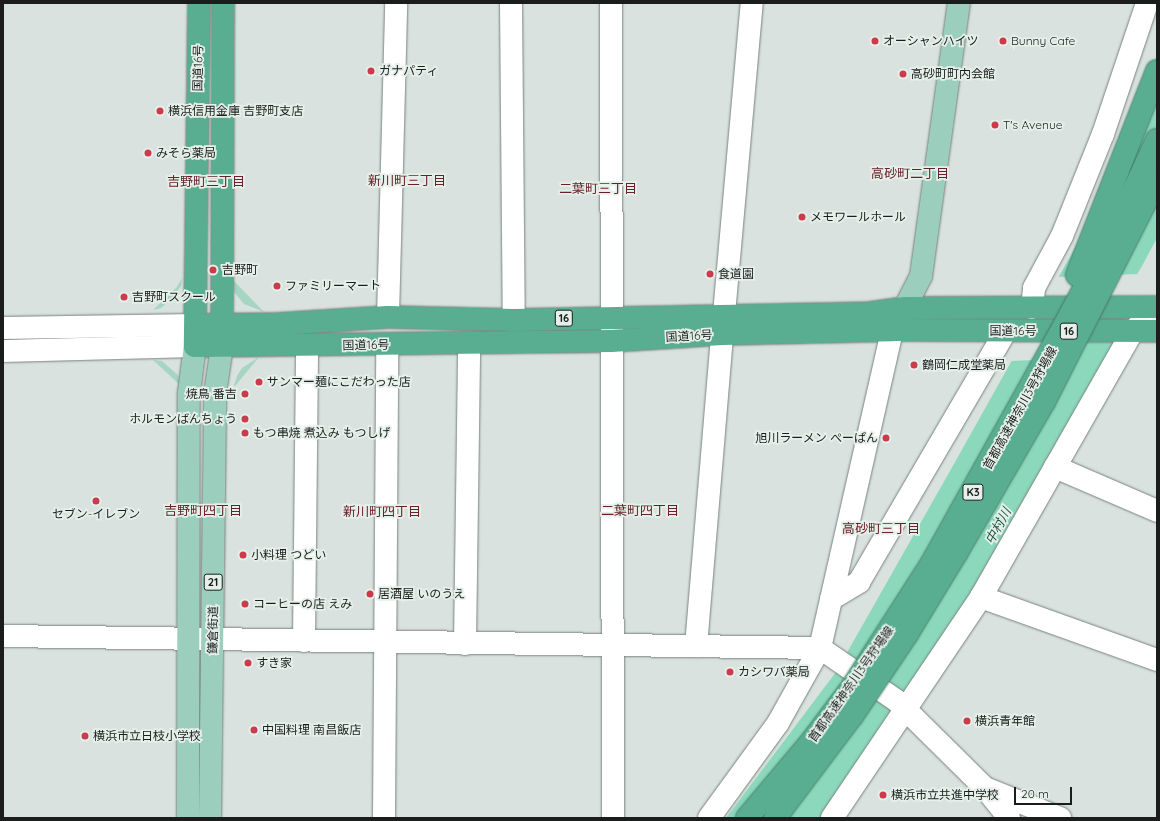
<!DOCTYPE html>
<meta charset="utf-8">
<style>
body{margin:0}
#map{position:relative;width:1160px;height:821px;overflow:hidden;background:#d9e2de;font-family:Quicksand,"Noto Sans JP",sans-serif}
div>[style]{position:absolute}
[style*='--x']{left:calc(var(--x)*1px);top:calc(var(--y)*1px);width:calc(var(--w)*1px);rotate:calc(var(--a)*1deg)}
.green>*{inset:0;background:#a6d5c3}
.water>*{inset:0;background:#8bd8bc}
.pier>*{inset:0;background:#d9e2de}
.river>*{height:35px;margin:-17.5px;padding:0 17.5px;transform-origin:17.5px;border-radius:17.5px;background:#8bd8bc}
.roads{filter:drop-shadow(0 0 1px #79827e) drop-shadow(0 0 1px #79827e)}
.street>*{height:22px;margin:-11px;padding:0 11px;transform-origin:11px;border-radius:11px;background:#fff}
.secondary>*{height:22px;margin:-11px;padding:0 11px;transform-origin:11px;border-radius:11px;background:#fff}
.primary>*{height:22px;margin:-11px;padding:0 11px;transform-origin:11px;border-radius:11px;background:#9bcebd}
.highway>*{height:22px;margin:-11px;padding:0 11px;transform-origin:11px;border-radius:11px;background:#59ad91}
.bridges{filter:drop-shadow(0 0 1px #437b68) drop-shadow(0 0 1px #437b68)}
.highway-bridge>*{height:22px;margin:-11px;padding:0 11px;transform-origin:11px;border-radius:11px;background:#59ad91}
.dots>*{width:11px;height:11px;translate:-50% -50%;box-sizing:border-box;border:2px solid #e6f0eb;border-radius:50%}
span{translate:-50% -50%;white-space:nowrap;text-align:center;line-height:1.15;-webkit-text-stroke:3.5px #e6f0eb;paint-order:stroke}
.shield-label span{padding:1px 3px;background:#e6f0eb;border:1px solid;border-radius:3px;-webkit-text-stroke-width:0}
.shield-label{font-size:11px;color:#1a1d1c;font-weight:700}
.poi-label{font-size:12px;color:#1a1d1c}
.left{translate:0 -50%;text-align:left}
.right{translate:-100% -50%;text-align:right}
.street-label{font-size:12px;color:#1a1d1c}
.neighbourhood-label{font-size:13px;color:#672227}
.water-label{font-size:13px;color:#1e5a48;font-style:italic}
.frame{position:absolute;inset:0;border:4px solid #1a1d1c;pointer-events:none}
.scale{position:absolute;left:1014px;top:787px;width:58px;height:18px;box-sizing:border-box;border:2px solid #1a1d1c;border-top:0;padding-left:5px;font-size:12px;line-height:14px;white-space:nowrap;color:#1a1d1c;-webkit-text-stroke:3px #e6f0eb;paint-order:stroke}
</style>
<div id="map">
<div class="green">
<div style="clip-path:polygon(182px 278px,181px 286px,172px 298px,161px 308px,153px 310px,177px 287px)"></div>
<div style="clip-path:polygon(232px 279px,264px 312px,244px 304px,234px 292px)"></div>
<div style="clip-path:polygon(259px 357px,235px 386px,234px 386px,237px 376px,242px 368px)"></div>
<div style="clip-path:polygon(153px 360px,162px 361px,178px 375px,181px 386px)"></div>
</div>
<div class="water">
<div style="clip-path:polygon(1157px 54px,1157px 238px,1142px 266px,920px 636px,802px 818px,726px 818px,836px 672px,950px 471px,1090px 221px,1147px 92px)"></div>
</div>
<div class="pier">
<div style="clip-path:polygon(1140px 274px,1089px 358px,1009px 361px,1056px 277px)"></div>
</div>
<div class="river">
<div style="--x:798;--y:818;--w:141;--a:-53.4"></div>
<div style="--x:882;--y:705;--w:160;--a:-55.7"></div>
<div style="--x:972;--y:573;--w:163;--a:-61.1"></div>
<div style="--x:1051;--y:430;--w:127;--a:-63.8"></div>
</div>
<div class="roads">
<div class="street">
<div style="--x:511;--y:3;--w:317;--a:89.5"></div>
<div style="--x:611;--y:3;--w:815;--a:89.86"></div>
<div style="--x:1032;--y:308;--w:20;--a:-84"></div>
<div style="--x:1034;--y:288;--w:59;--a:-61.7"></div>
<div style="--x:1062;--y:236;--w:110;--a:-68.1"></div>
<div style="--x:1103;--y:134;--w:138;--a:-71.4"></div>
<div style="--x:724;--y:314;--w:312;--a:-84.9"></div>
<div style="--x:388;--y:317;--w:314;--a:-88.5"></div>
<div style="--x:1055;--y:467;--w:111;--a:23.3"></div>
<div style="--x:981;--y:597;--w:187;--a:19.7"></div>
<div style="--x:831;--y:599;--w:33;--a:-31"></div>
<div style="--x:859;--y:582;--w:290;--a:-59.7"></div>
<div style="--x:3;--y:636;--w:817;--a:0.84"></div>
<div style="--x:304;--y:641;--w:295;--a:-89.4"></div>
<div style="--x:465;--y:644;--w:301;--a:-89.2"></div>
<div style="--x:696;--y:646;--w:313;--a:-85.2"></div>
<div style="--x:985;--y:788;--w:81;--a:21.8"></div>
<div style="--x:384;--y:818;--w:473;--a:-89.6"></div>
<div style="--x:709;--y:818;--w:117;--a:-54"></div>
<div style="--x:778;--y:723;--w:86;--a:-60.8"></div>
<div style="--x:820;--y:648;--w:326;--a:-77.2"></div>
<div style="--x:832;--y:818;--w:267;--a:-56"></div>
<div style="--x:981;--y:597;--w:306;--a:-60.3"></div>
<div style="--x:1133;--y:331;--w:33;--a:-44"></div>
</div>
<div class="secondary">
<div style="--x:3;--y:328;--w:193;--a:-0.9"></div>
<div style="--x:3;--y:351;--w:192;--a:-1.5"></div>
<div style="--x:820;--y:648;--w:93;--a:34.5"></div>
<div style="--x:897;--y:701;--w:124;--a:44.7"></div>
<div style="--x:985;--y:788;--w:38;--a:51"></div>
</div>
<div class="primary">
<div style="--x:897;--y:323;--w:53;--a:-62.9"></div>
<div style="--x:921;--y:276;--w:276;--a:-82.1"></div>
<div style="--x:188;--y:818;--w:425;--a:-89.9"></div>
<div style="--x:189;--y:393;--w:47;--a:-82.7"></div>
<div style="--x:210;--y:818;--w:424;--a:-89.3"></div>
<div style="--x:215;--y:394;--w:49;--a:-81.7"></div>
</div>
<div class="highway">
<div style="--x:199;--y:3;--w:343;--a:90.7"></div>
<div style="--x:195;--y:346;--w:416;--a:-0.7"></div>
<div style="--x:611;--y:341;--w:111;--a:-3.6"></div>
<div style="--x:722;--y:334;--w:170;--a:-1.3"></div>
<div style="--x:892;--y:330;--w:265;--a:0.2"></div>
<div style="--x:196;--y:325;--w:81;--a:-0.7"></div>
<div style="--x:277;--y:324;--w:111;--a:-3.6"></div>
<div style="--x:388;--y:317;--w:126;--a:1.4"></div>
<div style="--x:514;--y:320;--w:356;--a:-1.1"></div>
<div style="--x:870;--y:313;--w:36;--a:-8"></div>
<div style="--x:906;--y:308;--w:251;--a:-0.2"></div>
<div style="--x:222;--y:338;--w:335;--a:-89.8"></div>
</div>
</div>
<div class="bridges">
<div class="highway-bridge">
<div style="--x:1077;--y:275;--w:219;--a:-68.6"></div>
<div style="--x:747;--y:818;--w:99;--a:-49.9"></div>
<div style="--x:811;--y:742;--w:70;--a:-53.1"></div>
<div style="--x:853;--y:686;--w:146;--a:-57.3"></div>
<div style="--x:932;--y:563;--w:282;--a:-60.9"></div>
<div style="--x:1069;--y:317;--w:103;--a:-62.2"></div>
<div style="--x:1117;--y:226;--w:95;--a:-65.1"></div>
<div style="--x:775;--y:818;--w:128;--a:-53"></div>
<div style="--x:852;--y:716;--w:99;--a:-56.1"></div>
<div style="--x:907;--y:634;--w:96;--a:-58.6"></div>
<div style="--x:957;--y:552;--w:173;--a:-59.9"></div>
<div style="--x:1044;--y:402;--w:250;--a:-63.1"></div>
</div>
</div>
<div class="dots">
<div style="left:875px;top:41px;background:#cc3b4b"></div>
<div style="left:1003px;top:41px;background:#cc3b4b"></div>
<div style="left:371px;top:71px;background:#cc3b4b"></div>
<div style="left:903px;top:74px;background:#cc3b4b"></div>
<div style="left:160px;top:111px;background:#cc3b4b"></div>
<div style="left:995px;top:125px;background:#cc3b4b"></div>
<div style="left:148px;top:153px;background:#cc3b4b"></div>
<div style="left:802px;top:217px;background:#cc3b4b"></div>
<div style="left:213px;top:270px;background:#cc3b4b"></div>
<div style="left:710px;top:274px;background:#cc3b4b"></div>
<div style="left:277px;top:286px;background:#cc3b4b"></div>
<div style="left:124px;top:297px;background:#cc3b4b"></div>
<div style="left:914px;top:365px;background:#cc3b4b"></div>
<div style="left:259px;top:382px;background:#cc3b4b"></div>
<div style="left:245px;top:394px;background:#cc3b4b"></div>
<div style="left:245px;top:419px;background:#cc3b4b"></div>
<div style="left:245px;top:433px;background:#cc3b4b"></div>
<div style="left:886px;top:438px;background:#cc3b4b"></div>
<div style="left:96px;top:501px;background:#cc3b4b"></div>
<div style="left:243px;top:555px;background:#cc3b4b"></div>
<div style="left:370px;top:594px;background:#cc3b4b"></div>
<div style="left:245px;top:604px;background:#cc3b4b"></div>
<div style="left:248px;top:663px;background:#cc3b4b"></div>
<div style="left:730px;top:672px;background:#cc3b4b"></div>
<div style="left:967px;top:721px;background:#cc3b4b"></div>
<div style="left:254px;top:730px;background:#cc3b4b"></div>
<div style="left:85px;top:736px;background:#cc3b4b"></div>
<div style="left:883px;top:795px;background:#cc3b4b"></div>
</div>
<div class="shield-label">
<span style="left:564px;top:318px">16</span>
<span style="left:1069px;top:331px">16</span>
<span style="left:973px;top:492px">K3</span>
<span style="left:213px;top:582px">21</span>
</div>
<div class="poi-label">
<span class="left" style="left:883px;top:41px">オーシャンハイツ</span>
<span class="left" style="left:1011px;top:41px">Bunny Cafe</span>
<span class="left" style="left:379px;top:71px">ガナパティ</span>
<span class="left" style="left:911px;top:74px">高砂町町内会館</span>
<span class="left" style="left:168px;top:111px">横浜信用金庫 吉野町支店</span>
<span class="left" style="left:1003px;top:125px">T's Avenue</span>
<span class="left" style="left:156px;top:153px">みそら薬局</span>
<span class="left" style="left:810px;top:217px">メモワールホール</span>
<span class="left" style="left:222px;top:270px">吉野町</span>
<span class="left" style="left:718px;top:274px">食道園</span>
<span class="left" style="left:285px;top:286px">ファミリーマート</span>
<span class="left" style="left:132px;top:297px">吉野町スクール</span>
<span class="left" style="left:922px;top:365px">鶴岡仁成堂薬局</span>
<span class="left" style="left:267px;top:382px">サンマー麺にこだわった店</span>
<span class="right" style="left:237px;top:394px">焼鳥 番吉</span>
<span class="right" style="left:237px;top:419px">ホルモンばんちょう</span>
<span class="left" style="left:253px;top:433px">もつ串焼 煮込み もつしげ</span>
<span class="right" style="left:878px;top:438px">旭川ラーメン ぺーぱん</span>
<span style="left:96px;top:514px">セブン-イレブン</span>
<span class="left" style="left:251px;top:555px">小料理 つどい</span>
<span class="left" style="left:378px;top:594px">居酒屋 いのうえ</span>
<span class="left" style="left:253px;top:604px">コーヒーの店 えみ</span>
<span class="left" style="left:256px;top:663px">すき家</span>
<span class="left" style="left:738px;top:672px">カシワバ薬局</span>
<span class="left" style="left:975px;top:721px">横浜青年館</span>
<span class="left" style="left:262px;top:730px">中国料理 南昌飯店</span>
<span class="left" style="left:93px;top:736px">横浜市立日枝小学校</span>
<span class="left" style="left:891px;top:795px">横浜市立共進中学校</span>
</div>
<div class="street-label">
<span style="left:198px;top:68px;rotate:-89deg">国道16号</span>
<span style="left:1013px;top:331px">国道16号</span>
<span style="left:689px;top:336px;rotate:-3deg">国道16号</span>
<span style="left:366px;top:345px;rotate:-1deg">国道16号</span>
<span style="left:1020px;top:408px;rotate:-61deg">首都高速神奈川3号狩場線</span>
<span style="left:213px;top:630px;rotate:-89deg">鎌倉街道</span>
<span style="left:851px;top:684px;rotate:-55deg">首都高速神奈川3号狩場線</span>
</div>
<div class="neighbourhood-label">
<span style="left:910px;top:173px">高砂町二丁目</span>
<span style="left:407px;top:180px">新川町三丁目</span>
<span style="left:206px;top:181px">吉野町三丁目</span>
<span style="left:598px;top:188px">二葉町三丁目</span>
<span style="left:203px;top:510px">吉野町四丁目</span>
<span style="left:640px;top:510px">二葉町四丁目</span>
<span style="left:382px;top:511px">新川町四丁目</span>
<span style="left:881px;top:528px">高砂町三丁目</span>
</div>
<div class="water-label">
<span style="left:998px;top:526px;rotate:-61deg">中村川</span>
</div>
<div class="frame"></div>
<div class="scale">20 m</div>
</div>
